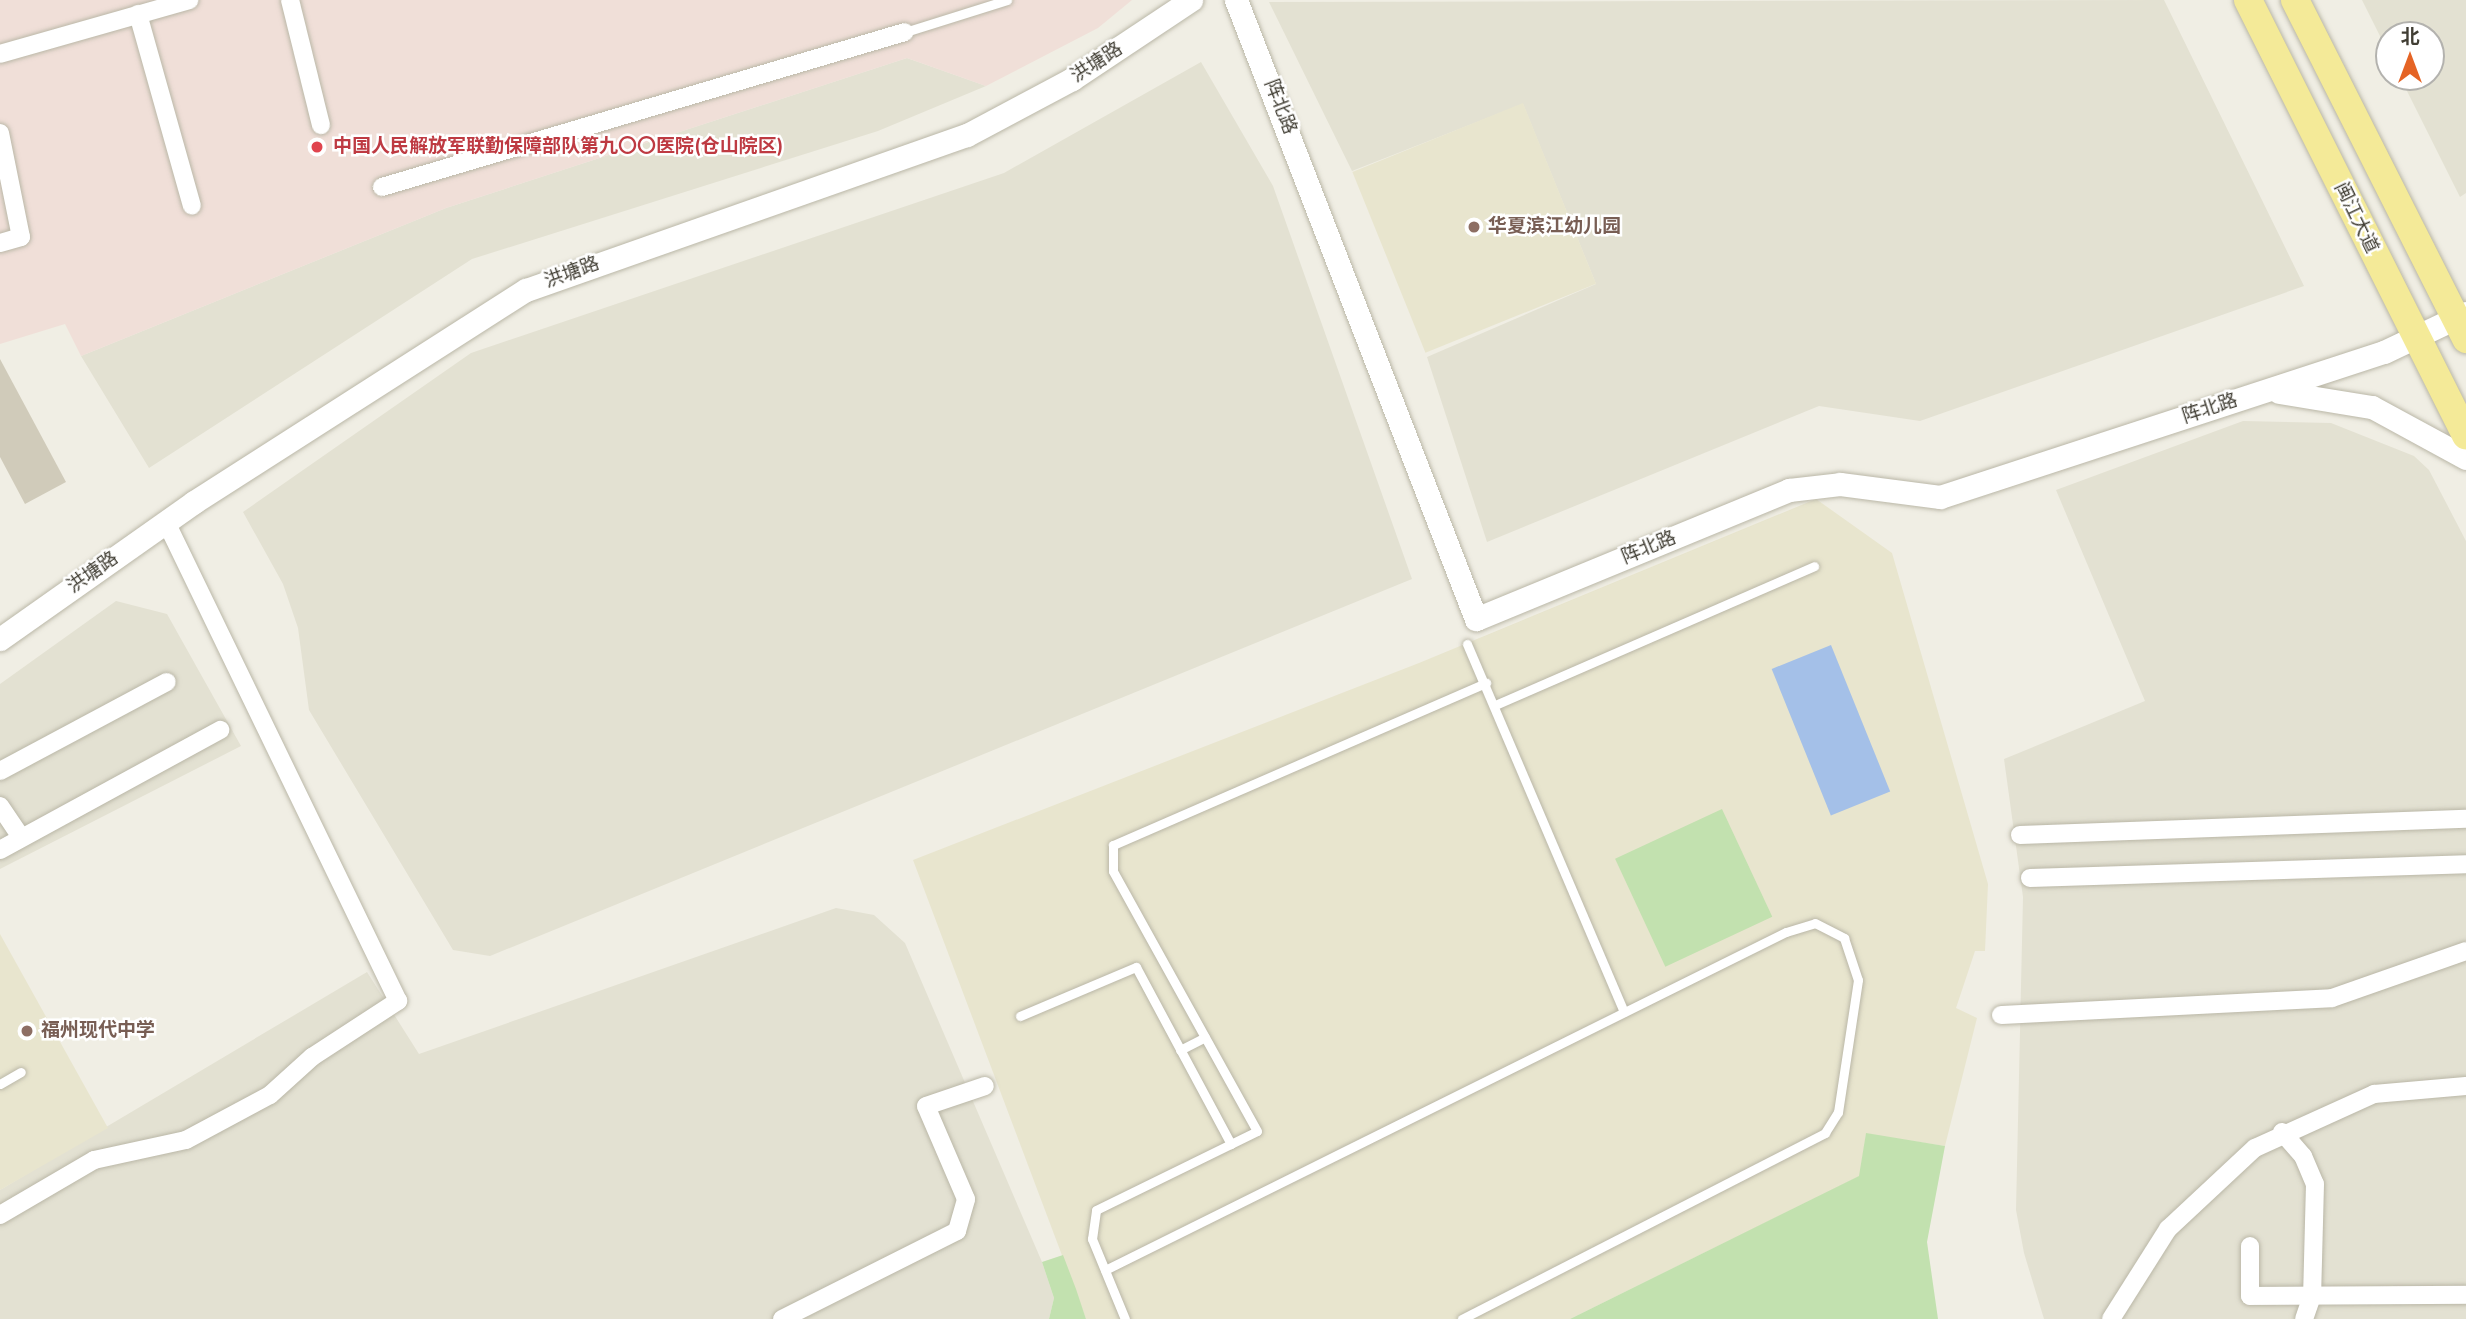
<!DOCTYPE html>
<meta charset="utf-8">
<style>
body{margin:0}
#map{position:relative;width:2466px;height:1319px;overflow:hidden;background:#f0eee4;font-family:"Nunito Sans","Noto Sans SC",sans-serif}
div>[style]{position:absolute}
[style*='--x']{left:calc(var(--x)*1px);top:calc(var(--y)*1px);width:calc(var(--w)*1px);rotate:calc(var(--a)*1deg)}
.residential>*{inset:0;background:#e3e1d2}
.education>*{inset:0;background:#e8e5ce;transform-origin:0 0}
.medical>*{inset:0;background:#f0dfd8}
.green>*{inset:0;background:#c2e1af;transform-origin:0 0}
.water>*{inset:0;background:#a4c0e8;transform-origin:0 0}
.building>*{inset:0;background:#d0cbba}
.roads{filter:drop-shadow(0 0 2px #bab7a7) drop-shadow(0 0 2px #bab7a7)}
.service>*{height:9px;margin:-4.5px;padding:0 4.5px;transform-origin:4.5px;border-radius:4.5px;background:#fff}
.minor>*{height:18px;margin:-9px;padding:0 9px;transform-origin:9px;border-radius:9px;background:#fff}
.tertiary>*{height:23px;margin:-11.5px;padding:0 11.5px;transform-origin:11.5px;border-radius:11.5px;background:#fff}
.primary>*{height:28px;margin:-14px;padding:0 14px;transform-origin:14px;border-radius:14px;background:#f4ea98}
.dots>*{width:19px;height:19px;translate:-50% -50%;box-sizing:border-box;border:4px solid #fff;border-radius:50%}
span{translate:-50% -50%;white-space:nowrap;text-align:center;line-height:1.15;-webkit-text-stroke:5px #fff;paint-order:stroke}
.street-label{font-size:19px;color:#413e34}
.health-label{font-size:19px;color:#be3a42;font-weight:700}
.left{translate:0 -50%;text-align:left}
.education-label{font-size:19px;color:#785e54;font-weight:700}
.north{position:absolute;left:2375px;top:21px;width:70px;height:70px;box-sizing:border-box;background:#fff;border:2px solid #b3b2ae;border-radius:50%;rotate:0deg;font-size:19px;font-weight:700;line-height:28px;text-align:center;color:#413e34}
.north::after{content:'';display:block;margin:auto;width:24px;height:32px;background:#e56425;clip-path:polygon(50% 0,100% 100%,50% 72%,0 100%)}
</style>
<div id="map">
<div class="residential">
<div style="clip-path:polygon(2164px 0,2304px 286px,1920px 421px,1819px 406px,1487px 542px,1427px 357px,1596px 284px,1523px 104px,1352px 171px,1269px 2px)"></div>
<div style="clip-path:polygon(2362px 0,2466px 0,2466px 193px,2460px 197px,2400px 77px,2431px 77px,2431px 35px,2389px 35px,2389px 54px)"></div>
<div style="clip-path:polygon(907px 58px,986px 86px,878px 131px,472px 259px,149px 468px,81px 356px,446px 208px)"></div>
<div style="clip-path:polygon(1201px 62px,1273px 186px,1412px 579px,490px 956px,453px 950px,309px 710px,298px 628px,283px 584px,243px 512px,471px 353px,1004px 173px)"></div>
<div style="clip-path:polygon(2243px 421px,2331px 423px,2414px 456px,2429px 470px,2466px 541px,2466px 1319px,2044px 1319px,2024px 1253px,2016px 1210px,2023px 897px,2004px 759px,2145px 701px,2056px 490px)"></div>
<div style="clip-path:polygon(116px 601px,167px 614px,241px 746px,0 869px,0 684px)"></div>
<div style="clip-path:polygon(836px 908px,874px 915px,905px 943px,1042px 1262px,1054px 1298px,1049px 1319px,0 1319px,0 1190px,367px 972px,419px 1054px)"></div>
</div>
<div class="education">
<div style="left:1523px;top:103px;width:195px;height:184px;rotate:68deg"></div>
<div style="clip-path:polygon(1816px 499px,1892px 553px,1988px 884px,1985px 951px,1975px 951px,1956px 1008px,1977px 1018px,1945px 1146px,1866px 1134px,1860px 1176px,1570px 1319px,1086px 1319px,913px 860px,1419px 663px)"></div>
<div style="clip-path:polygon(0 934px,108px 1128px,0 1190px)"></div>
</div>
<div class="medical">
<div style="clip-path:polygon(0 0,1132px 0,1098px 28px,986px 86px,907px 58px,446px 208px,81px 356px,65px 324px,0 344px)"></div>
</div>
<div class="green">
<div style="left:1722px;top:809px;width:119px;height:118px;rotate:65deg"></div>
<div style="clip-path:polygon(1866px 1133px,1945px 1146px,1927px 1242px,1938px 1319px,1570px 1319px,1859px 1176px)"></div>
<div style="clip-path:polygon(1063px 1255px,1076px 1289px,1086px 1319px,1049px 1319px,1054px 1298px,1042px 1262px)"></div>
</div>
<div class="water">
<div style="left:1831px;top:645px;width:158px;height:64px;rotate:68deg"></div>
</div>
<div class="building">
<div style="clip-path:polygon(0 359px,66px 482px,25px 504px,0 457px)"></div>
</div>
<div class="roads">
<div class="service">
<div style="--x:905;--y:32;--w:107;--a:-17.4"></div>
<div style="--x:1467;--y:644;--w:400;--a:66.9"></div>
<div style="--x:1495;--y:705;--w:348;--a:-23.5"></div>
<div style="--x:1020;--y:1016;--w:126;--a:-22.9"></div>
<div style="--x:1136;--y:967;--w:201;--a:61.8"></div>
<div style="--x:1180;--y:1050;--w:28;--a:-27"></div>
<div style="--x:0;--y:1084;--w:24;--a:-30"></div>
<div style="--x:1105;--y:1270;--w:760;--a:-26.4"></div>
<div style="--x:1786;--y:932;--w:30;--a:-17"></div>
<div style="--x:1815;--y:923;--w:33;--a:27"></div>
<div style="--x:1844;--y:938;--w:44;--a:71.6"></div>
<div style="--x:1858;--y:980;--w:134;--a:98.6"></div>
<div style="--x:1838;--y:1112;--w:25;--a:122"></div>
<div style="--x:1825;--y:1133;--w:408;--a:152.9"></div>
<div style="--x:1125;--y:1319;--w:87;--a:-112.4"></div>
<div style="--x:1092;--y:1239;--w:29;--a:-82"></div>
<div style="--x:1096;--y:1210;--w:179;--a:-26.1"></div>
<div style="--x:1257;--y:1131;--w:297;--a:-119"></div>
<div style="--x:1113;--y:871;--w:26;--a:-90"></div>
<div style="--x:1113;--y:845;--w:407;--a:-23.5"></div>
</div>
<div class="minor">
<div style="--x:290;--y:0;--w:129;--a:76.1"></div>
<div style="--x:138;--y:14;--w:199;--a:74.3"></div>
<div style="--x:0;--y:54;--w:197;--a:-15.9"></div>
<div style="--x:0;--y:133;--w:106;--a:78.6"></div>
<div style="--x:21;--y:237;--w:22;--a:164"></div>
<div style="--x:382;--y:187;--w:545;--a:-16.51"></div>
<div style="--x:0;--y:771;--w:189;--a:-28.1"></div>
<div style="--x:0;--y:806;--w:36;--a:56"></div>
<div style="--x:2020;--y:835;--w:446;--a:-2.1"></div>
<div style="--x:0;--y:850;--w:251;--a:-28.6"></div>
<div style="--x:2030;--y:878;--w:436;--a:-1.8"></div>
<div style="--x:2001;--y:1015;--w:331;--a:-2.9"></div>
<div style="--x:2332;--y:998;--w:142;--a:-19.3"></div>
<div style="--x:2282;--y:1132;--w:32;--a:49"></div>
<div style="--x:2303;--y:1156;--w:30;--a:67"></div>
<div style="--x:2315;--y:1184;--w:112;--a:91.5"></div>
<div style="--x:2312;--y:1296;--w:24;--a:109"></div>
<div style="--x:0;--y:1215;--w:109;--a:-30.3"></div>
<div style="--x:94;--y:1160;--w:94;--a:-12.3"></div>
<div style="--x:186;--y:1140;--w:95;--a:-28.2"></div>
<div style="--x:270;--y:1095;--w:57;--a:-42.1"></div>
<div style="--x:312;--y:1057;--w:103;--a:-33.1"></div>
<div style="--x:398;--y:1001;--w:532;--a:-115.84"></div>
<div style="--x:2250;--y:1246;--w:50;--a:90"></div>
<div style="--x:2250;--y:1296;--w:216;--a:-0.3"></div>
<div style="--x:782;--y:1319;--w:196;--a:-26.7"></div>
<div style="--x:957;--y:1231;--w:33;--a:-74"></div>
<div style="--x:966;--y:1199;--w:101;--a:-113.3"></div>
<div style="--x:926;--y:1106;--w:62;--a:-18.7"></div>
<div style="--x:2111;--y:1319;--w:107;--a:-57.7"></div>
<div style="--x:2168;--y:1229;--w:119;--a:-43"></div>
<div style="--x:2255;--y:1148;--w:131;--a:-24.4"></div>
<div style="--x:2374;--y:1094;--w:92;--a:-5"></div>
</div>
<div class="tertiary">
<div style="--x:1236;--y:0;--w:664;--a:68.81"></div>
<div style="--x:1476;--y:619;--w:339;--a:-22.4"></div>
<div style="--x:1789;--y:490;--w:51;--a:-6.7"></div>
<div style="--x:1840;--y:484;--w:101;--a:7.4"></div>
<div style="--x:1940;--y:497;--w:467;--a:-18.1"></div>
<div style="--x:2384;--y:352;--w:91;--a:-25.4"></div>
<div style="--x:2279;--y:392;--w:94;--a:9.2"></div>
<div style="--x:2372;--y:407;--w:107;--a:28.5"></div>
<div style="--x:0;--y:639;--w:237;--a:-35.2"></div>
<div style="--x:194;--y:502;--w:394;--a:-32.6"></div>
<div style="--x:526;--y:290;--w:467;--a:-19.4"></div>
<div style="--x:967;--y:135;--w:119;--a:-28.1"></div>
<div style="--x:1072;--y:79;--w:143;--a:-33.6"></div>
</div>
<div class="primary">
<div style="--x:2248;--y:0;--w:487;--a:63.4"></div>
<div style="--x:2295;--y:0;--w:380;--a:63.2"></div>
</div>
</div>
<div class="dots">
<div style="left:317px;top:147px;background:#e0444e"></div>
<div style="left:1474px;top:227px;background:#8d6e63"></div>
<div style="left:27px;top:1031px;background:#8d6e63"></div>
</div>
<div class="street-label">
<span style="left:1097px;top:63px;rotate:-33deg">洪塘路</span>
<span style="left:1280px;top:107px;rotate:69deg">阵北路</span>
<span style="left:2356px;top:218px;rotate:64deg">闽江大道</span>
<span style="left:572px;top:273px;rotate:-20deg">洪塘路</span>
<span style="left:2210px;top:409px;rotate:-18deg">阵北路</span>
<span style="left:1649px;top:548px;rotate:-22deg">阵北路</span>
<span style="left:93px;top:573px;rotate:-35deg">洪塘路</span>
</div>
<div class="health-label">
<span class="left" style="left:333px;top:147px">中国人民解放军联勤保障部队第九〇〇医院(仓山院区)</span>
</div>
<div class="education-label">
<span class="left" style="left:1488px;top:227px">华夏滨江幼儿园</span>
<span class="left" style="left:41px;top:1031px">福州现代中学</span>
</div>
<div class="north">北</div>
</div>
